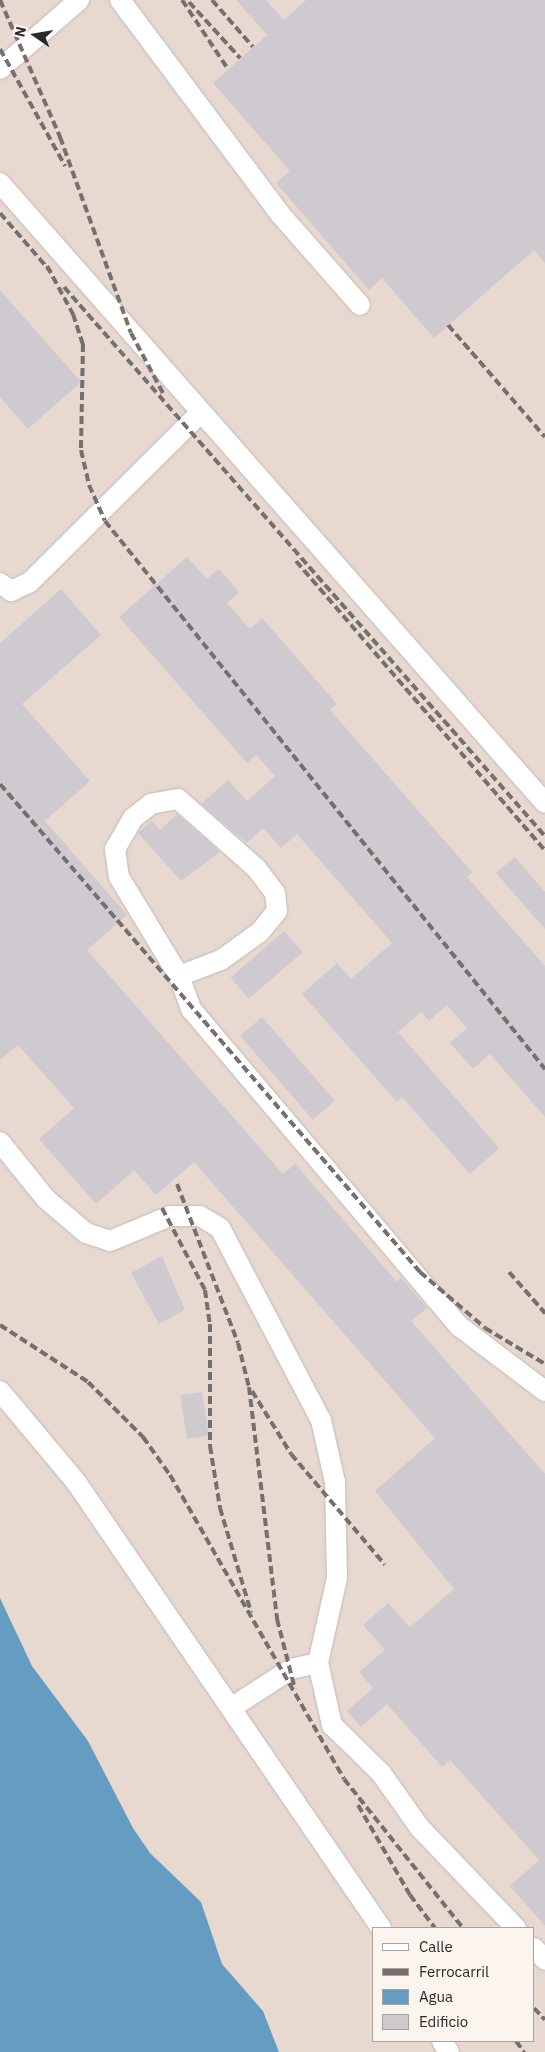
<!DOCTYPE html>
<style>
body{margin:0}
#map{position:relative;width:545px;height:2052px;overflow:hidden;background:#eee6e2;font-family:"IBM Plex Sans",sans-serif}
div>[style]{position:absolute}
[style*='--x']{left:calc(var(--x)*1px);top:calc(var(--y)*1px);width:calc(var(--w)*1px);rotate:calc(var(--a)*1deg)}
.built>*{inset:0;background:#e7d8d0}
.water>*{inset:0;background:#659dc2}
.building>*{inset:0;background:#cfcad0;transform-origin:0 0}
.roads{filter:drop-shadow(0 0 1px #c1bab5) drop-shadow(0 0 1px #c1bab5)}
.minor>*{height:20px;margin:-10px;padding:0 10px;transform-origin:10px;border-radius:10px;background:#fff}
.rail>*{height:4px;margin-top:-2px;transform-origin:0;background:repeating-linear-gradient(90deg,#75706e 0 8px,transparent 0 12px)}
span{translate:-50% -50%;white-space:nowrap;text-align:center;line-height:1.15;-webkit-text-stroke:5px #fbf4ef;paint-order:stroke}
.legend{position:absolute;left:372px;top:1927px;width:162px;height:115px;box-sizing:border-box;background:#fbf4ef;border:1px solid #a8a29f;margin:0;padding:6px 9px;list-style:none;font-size:15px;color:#2b2827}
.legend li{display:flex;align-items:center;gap:10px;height:25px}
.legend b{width:25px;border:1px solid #a8a29f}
.north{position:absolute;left:10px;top:10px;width:50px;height:50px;-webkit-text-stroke:4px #fbf4ef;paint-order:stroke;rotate:283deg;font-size:14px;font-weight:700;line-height:20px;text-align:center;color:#2b2827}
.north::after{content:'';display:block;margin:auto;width:18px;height:22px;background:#2b2827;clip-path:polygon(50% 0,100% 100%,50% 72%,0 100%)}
</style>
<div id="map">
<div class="built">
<div style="clip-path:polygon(evenodd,0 0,545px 0,545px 2052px,279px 2052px,263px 2011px,222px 1964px,201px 1902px,150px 1853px,133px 1828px,32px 1666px,0 1598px,0 0,374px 1928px,534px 1928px,534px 2041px,374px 2041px,374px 1928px)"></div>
</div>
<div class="water">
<div style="clip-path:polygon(0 1598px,32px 1666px,88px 1741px,133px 1828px,150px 1853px,201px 1902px,222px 1964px,263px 2011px,279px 2052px,0 2052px)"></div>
</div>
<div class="building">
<div style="clip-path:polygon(236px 0,266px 0,284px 20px,306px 0,545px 0,545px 263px,534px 250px,434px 338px,382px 278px,369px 290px,276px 183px,290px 171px,213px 83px,267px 35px)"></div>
<div style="clip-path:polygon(0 290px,81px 382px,28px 429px,0 397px)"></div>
<div style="clip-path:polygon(187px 557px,207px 579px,219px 569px,239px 592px,227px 603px,250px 629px,262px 618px,337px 704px,330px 710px,472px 872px,467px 877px,545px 966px,545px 1117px,490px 1054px,473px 1069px,450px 1043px,467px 1028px,447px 1005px,429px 1021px,421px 1012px,398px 1032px,499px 1148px,470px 1174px,402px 1097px,397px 1102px,302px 994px,337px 963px,351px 979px,392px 943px,297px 834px,281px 848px,263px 828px,247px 843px,201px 804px,228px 780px,247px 801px,275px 776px,256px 755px,247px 763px,119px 617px)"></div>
<div style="clip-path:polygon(61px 589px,101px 635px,22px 704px,90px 781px,45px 821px,127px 915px,87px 950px,283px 1174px,295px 1164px,397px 1282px,401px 1278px,427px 1308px,411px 1321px,545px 1474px,545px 1926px,510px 1886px,539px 1860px,450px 1760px,442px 1767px,387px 1704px,361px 1727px,347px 1711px,373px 1688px,359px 1672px,385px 1650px,363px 1625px,388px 1603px,410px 1627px,454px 1589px,375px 1491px,435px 1438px,194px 1162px,156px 1195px,134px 1170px,96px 1204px,39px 1139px,74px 1108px,18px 1045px,0 1060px,0 643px)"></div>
<div style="clip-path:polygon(177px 814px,220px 852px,181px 881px,138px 833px,152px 821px,160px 830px)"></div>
<div style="clip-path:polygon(515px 857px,545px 892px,545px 929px,496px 873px)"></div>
<div style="left:284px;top:931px;width:28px;height:71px;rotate:49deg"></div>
<div style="left:262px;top:1017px;width:111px;height:29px;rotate:49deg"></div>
<div style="clip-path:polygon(162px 1256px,185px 1310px,159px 1324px,131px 1273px)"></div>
<div style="left:202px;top:1392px;width:44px;height:22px;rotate:81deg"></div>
</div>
<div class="roads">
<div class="minor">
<div style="--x:120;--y:0;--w:267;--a:53.2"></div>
<div style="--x:280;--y:214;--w:121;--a:48.7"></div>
<div style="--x:0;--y:69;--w:105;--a:-41.1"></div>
<div style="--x:0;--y:183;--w:825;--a:48.68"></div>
<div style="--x:0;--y:583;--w:14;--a:36"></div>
<div style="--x:11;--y:591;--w:21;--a:-25"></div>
<div style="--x:30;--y:582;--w:241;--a:-44.8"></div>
<div style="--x:179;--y:976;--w:45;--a:-20.9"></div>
<div style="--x:221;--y:960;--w:48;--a:-35.7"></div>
<div style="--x:260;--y:932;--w:27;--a:-51"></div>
<div style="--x:277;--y:911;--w:18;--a:-96"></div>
<div style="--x:275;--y:893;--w:31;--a:-127"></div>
<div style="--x:256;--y:868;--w:104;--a:-138.5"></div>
<div style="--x:178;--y:799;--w:27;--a:170"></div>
<div style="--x:151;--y:804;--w:23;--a:142"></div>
<div style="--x:133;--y:818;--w:36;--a:120"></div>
<div style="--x:115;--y:849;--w:28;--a:82"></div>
<div style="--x:119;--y:877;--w:116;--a:58.8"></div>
<div style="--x:179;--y:976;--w:35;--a:70"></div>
<div style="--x:191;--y:1009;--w:415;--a:49.8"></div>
<div style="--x:459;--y:1326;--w:108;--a:37.1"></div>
<div style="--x:0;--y:1142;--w:73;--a:51.1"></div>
<div style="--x:46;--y:1199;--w:52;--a:40.4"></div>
<div style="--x:86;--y:1233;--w:25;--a:18"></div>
<div style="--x:110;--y:1241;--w:65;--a:-22.6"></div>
<div style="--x:170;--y:1216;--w:30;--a:0"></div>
<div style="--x:200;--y:1216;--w:23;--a:31"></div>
<div style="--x:220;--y:1228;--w:217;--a:62.3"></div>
<div style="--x:321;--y:1420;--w:64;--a:77.3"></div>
<div style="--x:335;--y:1482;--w:96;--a:88.8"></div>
<div style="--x:337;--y:1578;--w:87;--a:102.6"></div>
<div style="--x:318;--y:1663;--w:64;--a:77.3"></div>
<div style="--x:332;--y:1725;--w:69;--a:44.4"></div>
<div style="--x:381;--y:1773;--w:67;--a:54.7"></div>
<div style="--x:420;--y:1828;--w:139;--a:46.2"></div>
<div style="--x:0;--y:1391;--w:119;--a:50.1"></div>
<div style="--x:76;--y:1482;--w:540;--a:55.63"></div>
<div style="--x:231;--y:1708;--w:72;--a:-33"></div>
<div style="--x:291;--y:1669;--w:28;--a:-13"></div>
<div style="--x:534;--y:1948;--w:16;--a:47"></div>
<div style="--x:442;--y:2041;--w:13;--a:58"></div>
</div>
</div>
<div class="rail">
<div style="--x:0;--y:0;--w:150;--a:66.3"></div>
<div style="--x:60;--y:137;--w:208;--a:70.1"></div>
<div style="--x:131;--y:333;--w:70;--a:62"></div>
<div style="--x:182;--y:0;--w:83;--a:56.3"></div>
<div style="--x:212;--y:0;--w:62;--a:48.9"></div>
<div style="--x:189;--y:2;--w:76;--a:47.7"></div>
<div style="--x:0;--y:49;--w:134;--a:60.9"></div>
<div style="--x:0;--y:213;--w:78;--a:49.2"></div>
<div style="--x:47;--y:266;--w:55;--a:61.6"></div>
<div style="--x:73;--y:314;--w:32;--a:72"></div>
<div style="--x:83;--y:344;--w:106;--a:91.1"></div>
<div style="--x:81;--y:450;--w:36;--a:77"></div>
<div style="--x:89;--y:485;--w:39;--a:66"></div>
<div style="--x:105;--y:521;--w:703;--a:51.24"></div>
<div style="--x:64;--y:287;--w:730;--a:48.78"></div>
<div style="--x:448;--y:325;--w:148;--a:49.1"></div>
<div style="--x:296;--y:561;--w:382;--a:49.3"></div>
<div style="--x:0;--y:784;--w:644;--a:49.28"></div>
<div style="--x:420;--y:1272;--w:86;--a:40.7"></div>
<div style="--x:485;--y:1328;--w:70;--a:31"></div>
<div style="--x:177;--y:1184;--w:170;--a:69"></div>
<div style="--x:238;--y:1343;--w:45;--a:76"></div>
<div style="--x:249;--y:1387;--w:234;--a:83.1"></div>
<div style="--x:277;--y:1619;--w:72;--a:75.6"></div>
<div style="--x:162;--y:1208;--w:93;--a:62.3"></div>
<div style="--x:205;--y:1290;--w:34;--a:82"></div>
<div style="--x:210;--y:1324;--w:122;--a:90"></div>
<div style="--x:210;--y:1446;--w:63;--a:80.8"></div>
<div style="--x:220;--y:1508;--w:109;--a:73.4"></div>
<div style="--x:509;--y:1272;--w:55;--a:48.7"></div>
<div style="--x:0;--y:1325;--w:105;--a:32.9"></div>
<div style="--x:88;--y:1382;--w:78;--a:45"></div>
<div style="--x:143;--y:1437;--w:47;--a:54.6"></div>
<div style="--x:170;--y:1475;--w:350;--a:60.2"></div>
<div style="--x:344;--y:1779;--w:191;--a:51.4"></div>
<div style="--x:252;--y:1391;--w:74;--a:58.2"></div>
<div style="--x:291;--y:1454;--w:145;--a:49.7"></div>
<div style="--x:358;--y:1805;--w:104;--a:60"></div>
<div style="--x:410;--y:1895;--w:41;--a:52.9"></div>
<div style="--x:534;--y:2008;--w:16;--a:47"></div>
<div style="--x:516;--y:2041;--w:14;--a:54"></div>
</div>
<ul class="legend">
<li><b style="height:6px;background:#fff"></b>Calle</li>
<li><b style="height:6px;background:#75706e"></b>Ferrocarril</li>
<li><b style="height:14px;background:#659dc2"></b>Agua</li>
<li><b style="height:14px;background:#cfcad0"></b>Edificio</li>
</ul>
<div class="north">N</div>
</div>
